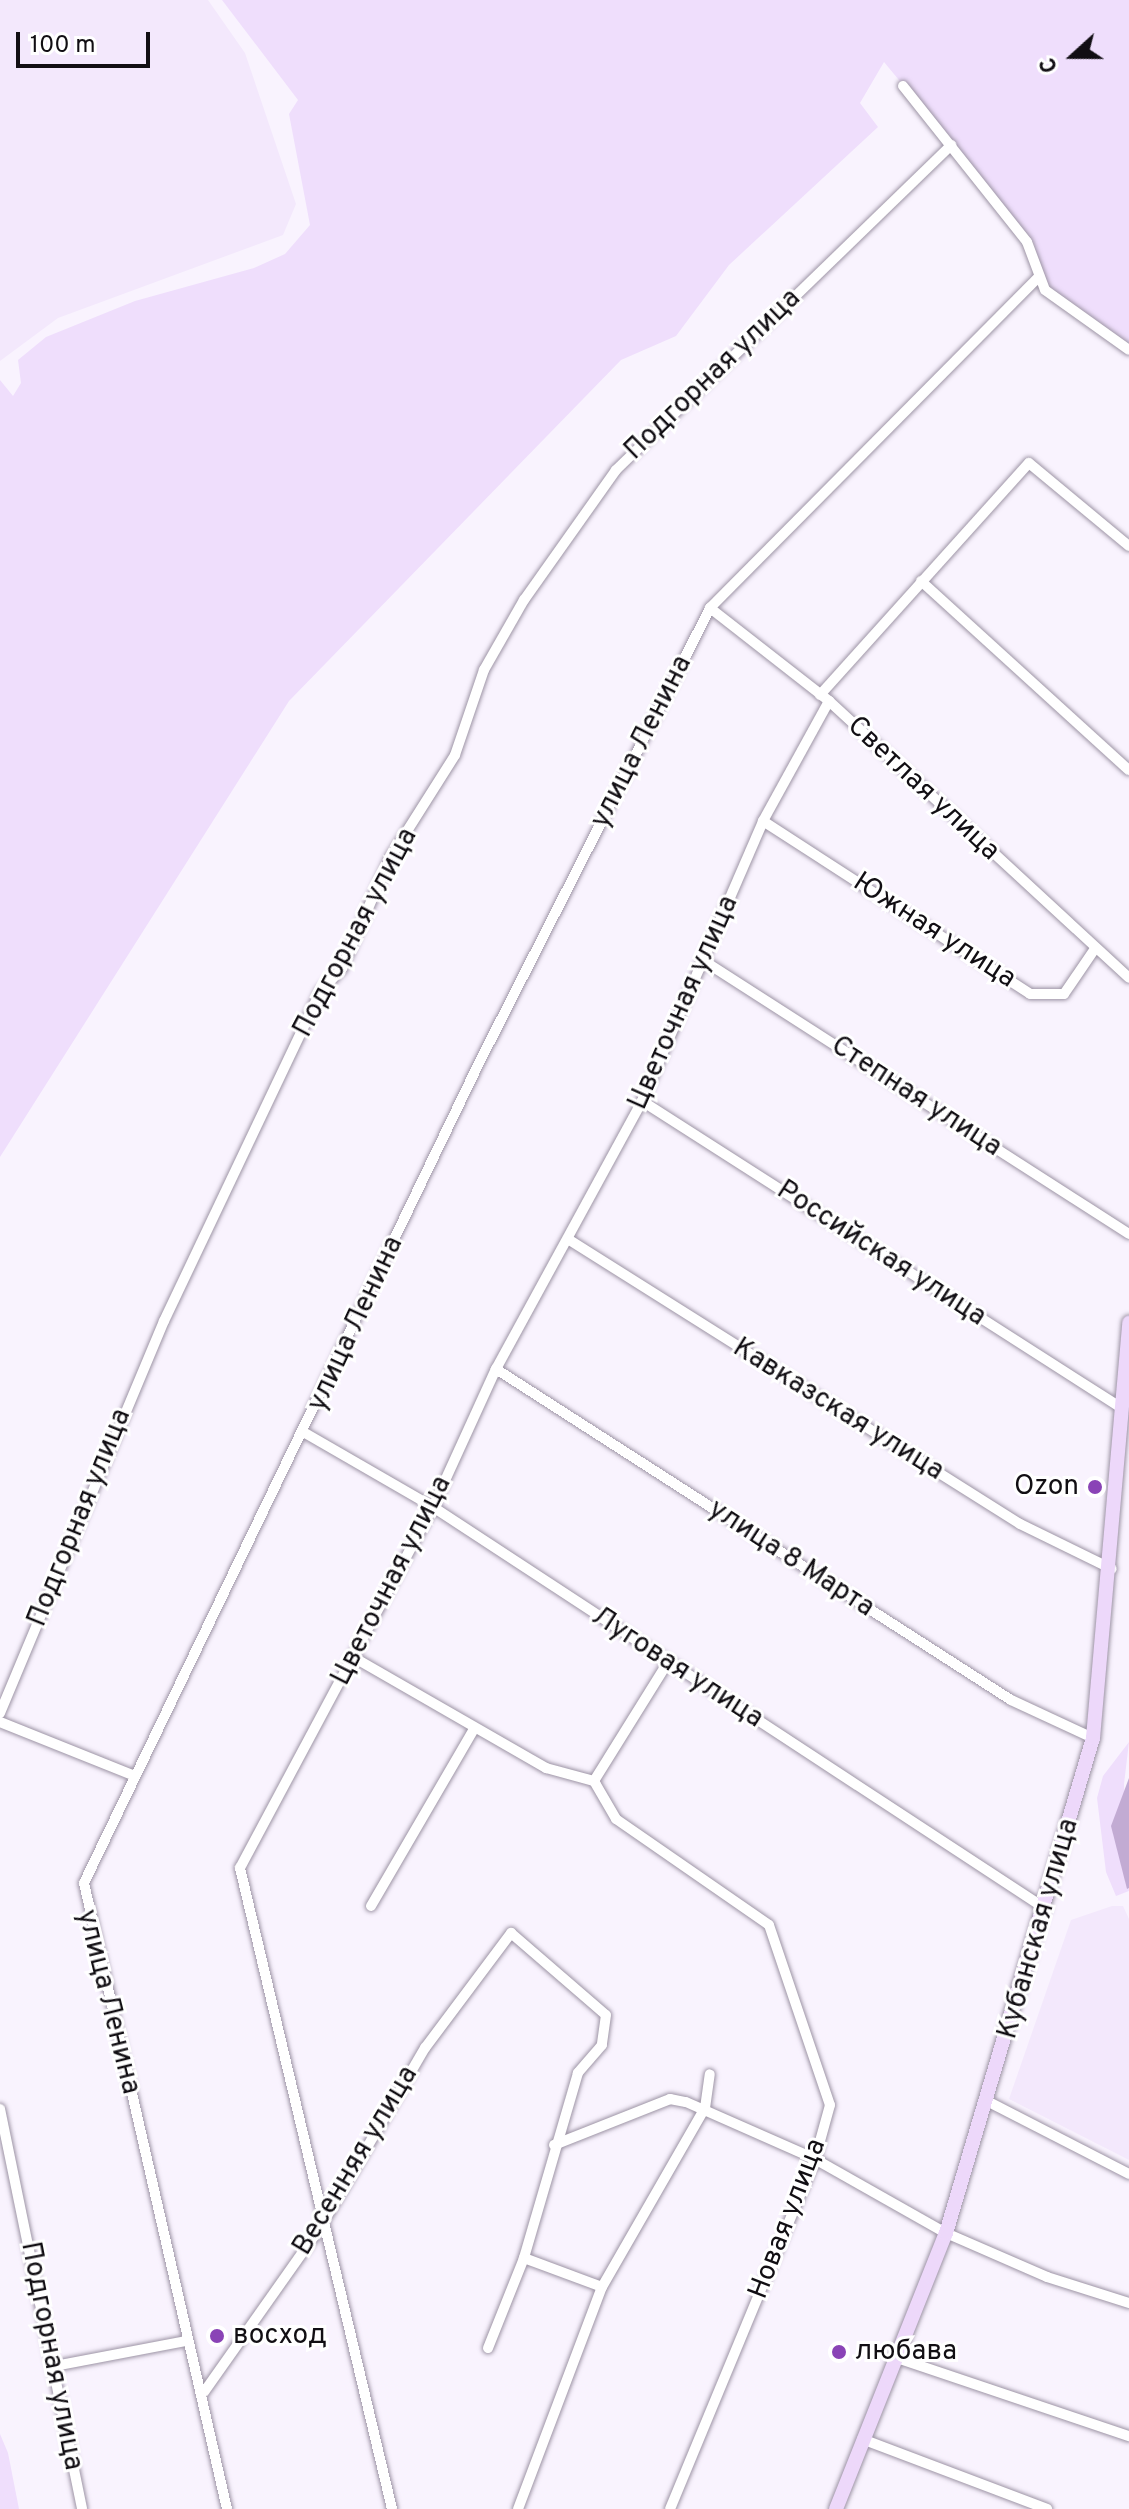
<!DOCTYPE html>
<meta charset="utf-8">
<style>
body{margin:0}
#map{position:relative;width:1129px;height:2509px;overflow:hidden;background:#f9f3fe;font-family:Overpass,sans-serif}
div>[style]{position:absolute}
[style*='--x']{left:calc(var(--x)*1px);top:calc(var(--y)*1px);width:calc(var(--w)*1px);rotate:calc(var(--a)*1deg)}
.built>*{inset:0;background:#f3e8fc}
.green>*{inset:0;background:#efdefc}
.water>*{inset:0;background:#c2abd3}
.roads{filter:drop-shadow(0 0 2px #9d94a5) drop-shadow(0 0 2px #9d94a5)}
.street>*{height:10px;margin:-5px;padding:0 5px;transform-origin:5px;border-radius:5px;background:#fff}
.secondary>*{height:14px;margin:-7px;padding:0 7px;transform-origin:7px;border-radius:7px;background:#edd8fa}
.dots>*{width:22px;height:22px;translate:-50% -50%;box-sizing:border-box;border:4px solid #fff;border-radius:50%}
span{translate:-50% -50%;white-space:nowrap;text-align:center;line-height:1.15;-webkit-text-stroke:6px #fff;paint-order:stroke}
.street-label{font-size:28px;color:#110e13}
.poi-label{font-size:28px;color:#110e13}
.right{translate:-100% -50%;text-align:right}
.left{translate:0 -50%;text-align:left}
.north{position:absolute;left:1033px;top:16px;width:80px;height:80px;-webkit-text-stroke:6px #fff;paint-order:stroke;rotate:249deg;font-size:22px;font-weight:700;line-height:32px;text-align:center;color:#110e13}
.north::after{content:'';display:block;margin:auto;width:28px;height:36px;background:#110e13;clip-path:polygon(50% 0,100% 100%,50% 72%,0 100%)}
.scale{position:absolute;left:16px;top:32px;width:134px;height:36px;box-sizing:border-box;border:4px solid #110e13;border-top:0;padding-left:10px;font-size:24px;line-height:28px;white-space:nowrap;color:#110e13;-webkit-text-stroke:6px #fff;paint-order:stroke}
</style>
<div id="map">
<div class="built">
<div style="clip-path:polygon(0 0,208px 0,245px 53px,296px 204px,283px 235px,58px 318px,0 361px)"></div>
<div style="clip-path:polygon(1112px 1906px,1123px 1906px,1129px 1919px,1129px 2160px,1009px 2099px,1071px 1920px)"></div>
</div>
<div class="green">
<div style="clip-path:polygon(222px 0,1129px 0,1129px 343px,1060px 299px,1043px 280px,1034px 243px,884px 62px,860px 103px,878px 127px,729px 265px,676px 336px,621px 360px,289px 701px,0 1157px,0 380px,13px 396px,21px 383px,18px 360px,46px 337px,135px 301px,254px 268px,285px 254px,310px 225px,289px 114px,298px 100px)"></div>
<div style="clip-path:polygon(1129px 1742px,1124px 1784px,1129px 1891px,1116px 1896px,1106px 1872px,1097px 1798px,1103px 1776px)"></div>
<div style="clip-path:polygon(0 2434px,8px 2453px,19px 2509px,0 2509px)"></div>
</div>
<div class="water">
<div style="clip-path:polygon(1129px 1778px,1129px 1888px,1127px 1889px,1111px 1826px)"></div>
</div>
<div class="roads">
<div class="street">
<div style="--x:903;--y:86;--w:199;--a:51.5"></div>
<div style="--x:1027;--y:242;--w:51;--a:69.4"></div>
<div style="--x:1045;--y:290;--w:103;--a:35.5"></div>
<div style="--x:921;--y:581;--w:281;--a:42.3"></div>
<div style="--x:710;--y:608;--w:151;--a:38"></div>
<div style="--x:829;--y:701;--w:408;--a:42.7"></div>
<div style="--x:820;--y:695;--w:312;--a:-48"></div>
<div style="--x:1029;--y:463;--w:130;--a:39.7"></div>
<div style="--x:763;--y:821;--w:318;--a:32.9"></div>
<div style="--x:1030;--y:994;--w:34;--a:0"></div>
<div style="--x:1064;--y:994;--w:53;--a:-55.7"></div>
<div style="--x:704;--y:961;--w:505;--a:32.71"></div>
<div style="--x:642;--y:1101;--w:568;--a:32.63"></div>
<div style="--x:571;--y:1241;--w:531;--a:32.22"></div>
<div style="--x:1020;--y:1524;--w:102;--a:26.1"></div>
<div style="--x:496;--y:1369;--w:612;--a:32.73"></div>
<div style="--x:1011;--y:1700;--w:90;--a:24.9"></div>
<div style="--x:305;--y:1433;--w:148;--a:30"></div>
<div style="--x:433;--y:1507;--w:733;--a:33.26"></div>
<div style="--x:353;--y:1657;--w:223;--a:29.9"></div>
<div style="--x:546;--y:1768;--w:50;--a:15.2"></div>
<div style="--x:594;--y:1781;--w:44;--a:59.9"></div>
<div style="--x:616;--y:1819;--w:186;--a:34.7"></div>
<div style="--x:769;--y:1925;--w:190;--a:71.3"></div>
<div style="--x:830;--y:2105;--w:56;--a:105.5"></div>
<div style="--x:815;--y:2159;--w:379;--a:112.5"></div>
<div style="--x:0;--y:1713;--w:425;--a:-67.3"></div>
<div style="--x:164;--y:1321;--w:364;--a:-64.6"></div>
<div style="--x:320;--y:992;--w:33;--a:-47"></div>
<div style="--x:342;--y:968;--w:120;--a:-66.4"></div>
<div style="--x:390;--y:858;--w:122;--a:-57.7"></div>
<div style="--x:455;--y:755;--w:90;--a:-71.2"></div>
<div style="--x:484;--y:670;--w:81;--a:-60.3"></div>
<div style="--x:524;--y:600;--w:159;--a:-54.7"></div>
<div style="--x:616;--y:470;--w:467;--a:-44.1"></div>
<div style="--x:0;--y:1722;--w:145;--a:21.8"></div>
<div style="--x:594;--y:1781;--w:140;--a:-58.1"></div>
<div style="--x:371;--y:1906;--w:205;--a:-59.8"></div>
<div style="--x:987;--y:2101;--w:160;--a:27.2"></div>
<div style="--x:0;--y:2109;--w:408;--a:78.4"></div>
<div style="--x:554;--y:2145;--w:125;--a:-21.6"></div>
<div style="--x:670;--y:2099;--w:16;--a:11"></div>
<div style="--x:686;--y:2102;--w:141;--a:23.8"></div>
<div style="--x:815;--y:2159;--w:150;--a:29.5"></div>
<div style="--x:946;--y:2233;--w:110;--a:23.5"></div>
<div style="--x:1047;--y:2277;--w:86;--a:17.6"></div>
<div style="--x:524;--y:2258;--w:83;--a:20.4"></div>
<div style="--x:897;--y:2358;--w:245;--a:18.6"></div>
<div style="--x:55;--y:2366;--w:133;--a:-10.8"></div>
<div style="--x:204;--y:2392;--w:207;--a:-54.8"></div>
<div style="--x:323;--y:2223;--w:203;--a:-59.8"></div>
<div style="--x:425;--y:2048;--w:144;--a:-53.2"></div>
<div style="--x:511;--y:1933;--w:125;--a:40.8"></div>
<div style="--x:606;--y:2015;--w:30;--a:98"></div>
<div style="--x:602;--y:2045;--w:37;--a:131"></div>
<div style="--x:578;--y:2073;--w:193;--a:106.3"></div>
<div style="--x:524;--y:2258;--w:97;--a:111.8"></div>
<div style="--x:862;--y:2439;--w:198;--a:20.7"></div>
<div style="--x:227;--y:2509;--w:642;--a:-102.87"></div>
<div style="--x:84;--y:1883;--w:908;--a:-64.28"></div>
<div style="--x:478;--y:1065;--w:513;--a:-63.08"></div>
<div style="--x:710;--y:608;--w:467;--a:-45.2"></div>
<div style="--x:392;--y:2509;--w:659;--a:-103.34"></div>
<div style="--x:240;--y:1868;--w:409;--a:-61.9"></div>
<div style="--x:433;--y:1507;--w:152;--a:-65.5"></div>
<div style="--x:496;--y:1369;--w:305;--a:-61.4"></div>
<div style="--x:642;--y:1101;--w:305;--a:-66.6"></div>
<div style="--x:763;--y:821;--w:137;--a:-61.2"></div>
<div style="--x:518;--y:2509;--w:237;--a:-69.3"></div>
<div style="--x:602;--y:2287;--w:207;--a:-60.1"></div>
<div style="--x:705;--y:2108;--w:34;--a:-82"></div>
</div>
<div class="secondary">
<div style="--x:836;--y:2509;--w:297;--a:-68.3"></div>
<div style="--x:946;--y:2233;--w:516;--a:-73.46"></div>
<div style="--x:1093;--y:1738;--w:417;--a:-85"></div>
</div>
</div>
<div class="dots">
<div style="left:1095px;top:1487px;background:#8a43b6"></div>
<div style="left:217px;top:2336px;background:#8a43b6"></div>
<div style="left:839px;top:2352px;background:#8a43b6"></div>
</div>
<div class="street-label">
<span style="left:713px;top:375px;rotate:-44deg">Подгорная улица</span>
<span style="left:642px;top:742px;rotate:-63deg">улица Ленина</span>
<span style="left:923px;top:789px;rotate:43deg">Светлая улица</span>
<span style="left:934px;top:931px;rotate:33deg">Южная улица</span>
<span style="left:356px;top:933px;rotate:-62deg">Подгорная улица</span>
<span style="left:684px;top:1003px;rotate:-66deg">Цветочная улица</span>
<span style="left:916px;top:1097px;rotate:33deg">Степная улица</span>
<span style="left:881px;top:1254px;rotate:33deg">Российская улица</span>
<span style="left:356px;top:1324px;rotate:-65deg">улица Ленина</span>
<span style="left:838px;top:1410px;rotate:32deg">Кавказская улица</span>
<span style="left:80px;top:1518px;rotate:-68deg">Подгорная улица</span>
<span style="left:791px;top:1559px;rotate:33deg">улица 8 Марта</span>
<span style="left:392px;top:1581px;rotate:-63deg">Цветочная улица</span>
<span style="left:677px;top:1668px;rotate:33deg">Луговая улица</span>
<span style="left:1039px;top:1929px;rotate:-74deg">Кубанская улица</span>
<span style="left:108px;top:2002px;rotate:76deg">улица Ленина</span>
<span style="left:356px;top:2161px;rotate:-59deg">Весенняя улица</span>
<span style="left:788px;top:2219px;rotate:-69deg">Новая улица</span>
<span style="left:51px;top:2356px;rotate:79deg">Подгорная улица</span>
</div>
<div class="poi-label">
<span class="right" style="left:1079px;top:1487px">Ozon</span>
<span class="left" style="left:233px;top:2336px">восход</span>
<span class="left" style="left:855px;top:2352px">любава</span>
</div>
<div class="north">С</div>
<div class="scale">100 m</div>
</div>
